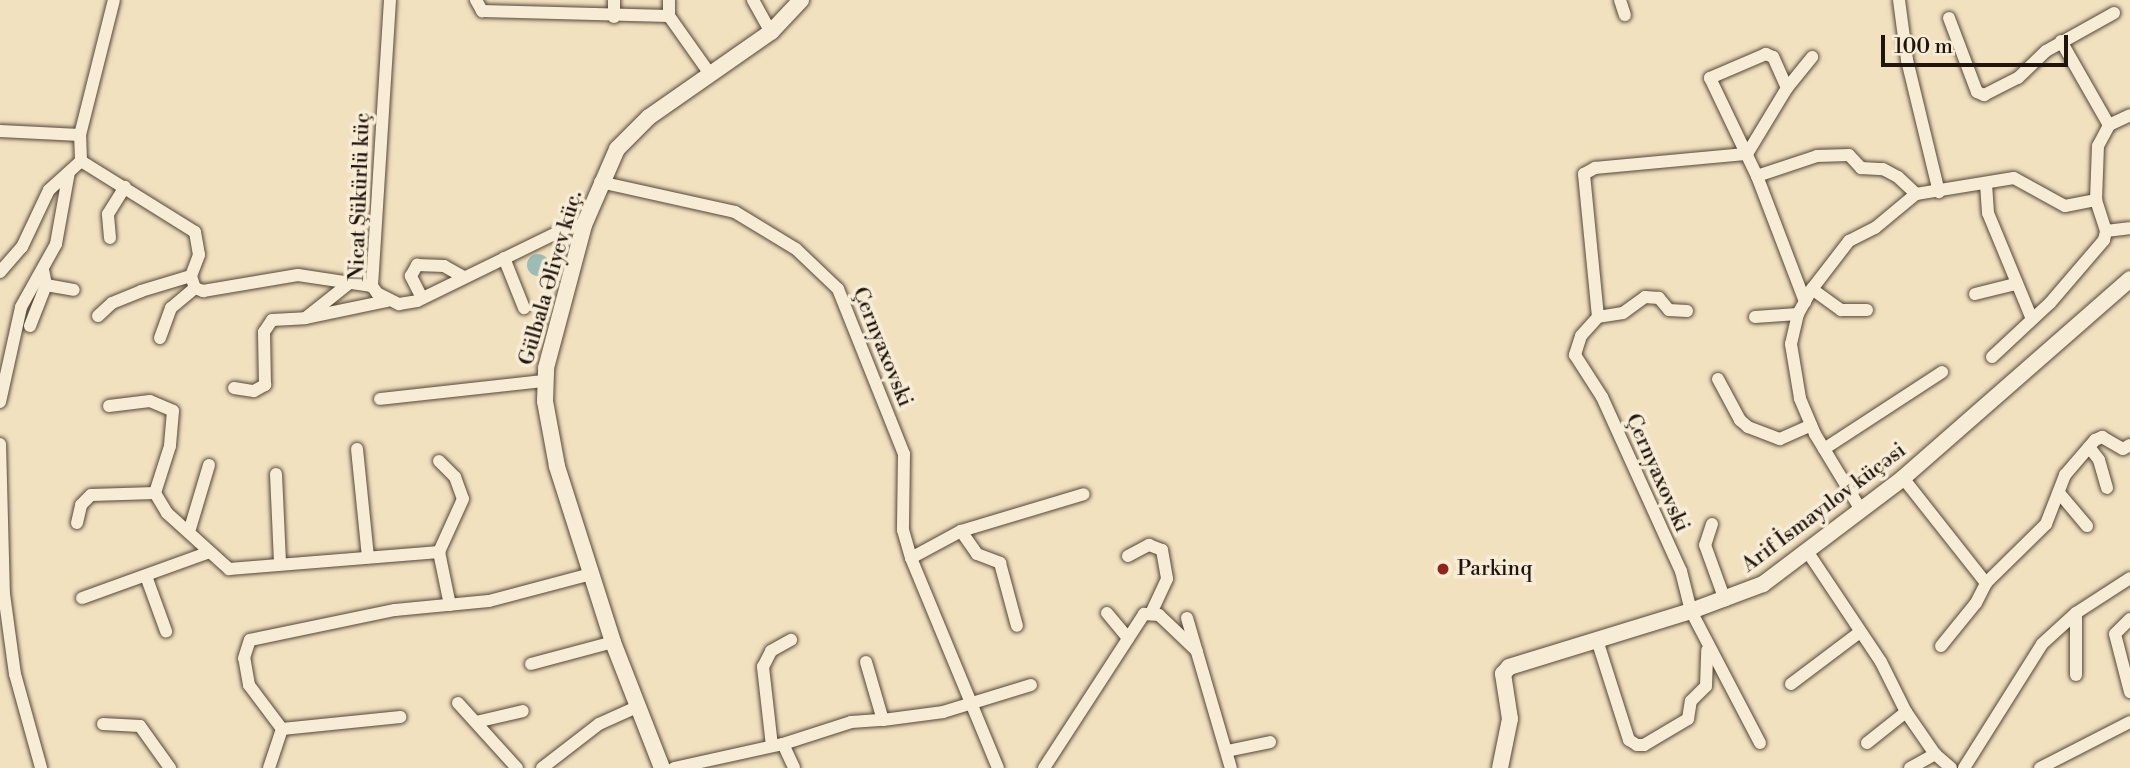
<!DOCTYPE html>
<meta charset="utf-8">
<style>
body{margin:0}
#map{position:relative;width:2130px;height:768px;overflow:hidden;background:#f2e1bf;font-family:"Libre Bodoni",serif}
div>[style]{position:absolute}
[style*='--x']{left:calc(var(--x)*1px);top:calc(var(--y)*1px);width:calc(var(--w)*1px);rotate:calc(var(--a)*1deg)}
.water>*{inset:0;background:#9cbcb6}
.round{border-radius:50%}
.roads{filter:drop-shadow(0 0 2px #54473a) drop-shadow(0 0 2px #54473a)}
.minor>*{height:12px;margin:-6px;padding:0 6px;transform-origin:6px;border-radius:6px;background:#f7ecd5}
.tertiary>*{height:16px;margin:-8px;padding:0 8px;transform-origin:8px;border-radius:8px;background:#f7ecd5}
.dots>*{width:19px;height:19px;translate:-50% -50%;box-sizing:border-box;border:4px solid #f7ecd5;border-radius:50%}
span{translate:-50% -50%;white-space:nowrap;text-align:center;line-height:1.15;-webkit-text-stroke:7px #f7ecd5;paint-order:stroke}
.street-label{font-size:21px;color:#1f140e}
.poi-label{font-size:21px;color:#1f140e}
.left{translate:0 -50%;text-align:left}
.scale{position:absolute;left:1881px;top:35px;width:187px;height:32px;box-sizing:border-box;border:4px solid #1f140e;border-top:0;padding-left:9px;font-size:21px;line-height:24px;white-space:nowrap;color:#1f140e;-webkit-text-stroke:5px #f7ecd5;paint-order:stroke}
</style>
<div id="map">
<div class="water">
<div class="round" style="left:527px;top:254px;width:22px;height:22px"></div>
</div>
<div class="roads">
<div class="minor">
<div style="--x:390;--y:0;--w:287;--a:93.6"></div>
<div style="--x:372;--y:286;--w:9;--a:54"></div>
<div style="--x:377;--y:293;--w:25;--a:27"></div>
<div style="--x:399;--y:304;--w:18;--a:-9"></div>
<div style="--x:417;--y:301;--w:169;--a:-26"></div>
<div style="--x:569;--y:227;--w:15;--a:-8"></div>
<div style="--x:476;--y:0;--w:13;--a:61"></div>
<div style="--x:482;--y:11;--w:187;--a:1.5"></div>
<div style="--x:669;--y:16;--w:71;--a:54.7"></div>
<div style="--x:614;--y:0;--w:17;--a:90"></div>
<div style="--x:669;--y:0;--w:16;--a:90"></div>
<div style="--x:753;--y:0;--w:37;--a:61"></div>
<div style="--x:1620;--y:0;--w:16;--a:72"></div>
<div style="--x:1899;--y:0;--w:61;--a:82.4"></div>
<div style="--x:1907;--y:60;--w:136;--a:76.4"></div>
<div style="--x:1949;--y:18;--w:79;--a:69.3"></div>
<div style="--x:1977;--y:92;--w:8;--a:23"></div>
<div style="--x:1984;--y:95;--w:38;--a:-27"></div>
<div style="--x:2018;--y:78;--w:39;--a:-44"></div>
<div style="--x:2046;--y:51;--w:78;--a:-29.2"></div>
<div style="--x:2061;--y:41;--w:97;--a:60.3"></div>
<div style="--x:1787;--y:88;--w:34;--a:-114"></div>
<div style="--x:1773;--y:57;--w:8;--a:-157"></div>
<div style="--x:1766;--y:54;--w:61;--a:156.8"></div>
<div style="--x:1710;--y:78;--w:109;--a:64.4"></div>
<div style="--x:1757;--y:176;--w:135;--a:69.1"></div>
<div style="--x:0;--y:131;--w:80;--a:2.9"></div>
<div style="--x:81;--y:161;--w:26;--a:-92"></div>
<div style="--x:80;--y:135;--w:139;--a:-75.9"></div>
<div style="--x:1757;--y:176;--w:63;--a:-18.4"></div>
<div style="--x:1817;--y:156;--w:32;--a:-2"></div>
<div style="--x:1849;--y:155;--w:18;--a:47"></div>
<div style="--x:1861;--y:168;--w:22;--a:3"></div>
<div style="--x:1883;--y:169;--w:17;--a:28"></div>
<div style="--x:1898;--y:177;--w:25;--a:43"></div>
<div style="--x:600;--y:182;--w:138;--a:12.5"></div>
<div style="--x:735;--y:212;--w:71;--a:31.2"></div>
<div style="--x:796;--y:249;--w:58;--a:43.6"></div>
<div style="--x:838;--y:289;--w:178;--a:68.2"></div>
<div style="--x:904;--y:454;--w:76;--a:90.8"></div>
<div style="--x:903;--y:530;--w:29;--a:74"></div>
<div style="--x:911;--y:558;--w:227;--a:67.5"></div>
<div style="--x:1986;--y:184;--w:29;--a:86"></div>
<div style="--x:1988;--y:213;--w:115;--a:67.5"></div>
<div style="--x:2106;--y:231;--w:23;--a:-7"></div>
<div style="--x:110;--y:238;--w:24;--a:-95"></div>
<div style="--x:108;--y:214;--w:32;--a:-58"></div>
<div style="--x:504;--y:258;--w:54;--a:68.2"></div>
<div style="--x:0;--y:272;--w:33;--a:-49"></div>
<div style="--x:22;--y:247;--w:63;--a:-64.7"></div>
<div style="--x:49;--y:190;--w:43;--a:-42.2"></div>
<div style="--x:81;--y:161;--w:134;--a:31.9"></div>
<div style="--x:195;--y:232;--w:23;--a:80"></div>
<div style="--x:199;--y:255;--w:22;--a:111"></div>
<div style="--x:191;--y:276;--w:13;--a:72"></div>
<div style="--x:195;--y:288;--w:9;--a:21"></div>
<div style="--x:203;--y:291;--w:96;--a:-9.6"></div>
<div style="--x:298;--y:275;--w:75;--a:8.5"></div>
<div style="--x:46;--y:285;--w:28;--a:10"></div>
<div style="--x:1812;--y:289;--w:36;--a:36"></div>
<div style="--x:1841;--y:310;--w:26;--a:0"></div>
<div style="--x:1975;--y:294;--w:41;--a:-14"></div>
<div style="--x:422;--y:298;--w:25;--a:-117"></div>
<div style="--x:411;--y:276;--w:13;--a:-61"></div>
<div style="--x:417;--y:265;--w:27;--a:2"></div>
<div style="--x:444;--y:266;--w:23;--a:29"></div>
<div style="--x:1687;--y:311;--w:18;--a:-177"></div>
<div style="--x:1669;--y:310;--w:16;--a:-130"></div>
<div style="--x:1659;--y:298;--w:14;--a:-176"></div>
<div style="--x:1645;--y:297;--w:27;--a:144"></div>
<div style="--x:1623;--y:313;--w:25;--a:171"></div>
<div style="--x:1598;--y:317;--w:25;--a:132"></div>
<div style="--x:1581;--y:336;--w:20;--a:108"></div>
<div style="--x:1575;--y:355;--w:50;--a:57.3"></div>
<div style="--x:1602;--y:397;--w:191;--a:65.6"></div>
<div style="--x:1681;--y:571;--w:41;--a:76"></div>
<div style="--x:1691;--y:611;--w:149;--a:62.4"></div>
<div style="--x:98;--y:316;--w:19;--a:-43"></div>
<div style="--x:112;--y:303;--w:31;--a:-22"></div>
<div style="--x:141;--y:291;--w:52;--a:-16.7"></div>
<div style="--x:308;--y:316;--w:56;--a:-38.5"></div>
<div style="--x:1598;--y:317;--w:144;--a:-95.6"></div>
<div style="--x:1584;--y:174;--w:13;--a:-29"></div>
<div style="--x:1595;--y:168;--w:153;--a:-5.3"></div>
<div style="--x:1747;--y:154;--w:77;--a:-58.8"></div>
<div style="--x:1787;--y:88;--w:40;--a:-51"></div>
<div style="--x:1755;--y:317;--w:43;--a:-4"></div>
<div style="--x:30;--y:326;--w:44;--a:-68.7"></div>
<div style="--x:46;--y:285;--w:15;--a:-101"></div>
<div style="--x:160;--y:338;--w:32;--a:-70"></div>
<div style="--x:171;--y:308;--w:31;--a:-40"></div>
<div style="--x:1992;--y:357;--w:79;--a:-43"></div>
<div style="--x:2050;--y:303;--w:83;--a:-49.4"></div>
<div style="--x:2104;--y:240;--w:9;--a:-77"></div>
<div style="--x:2106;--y:231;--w:33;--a:-108"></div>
<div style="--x:1718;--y:379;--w:47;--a:61.8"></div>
<div style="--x:1740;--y:420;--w:11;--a:41"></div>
<div style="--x:1748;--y:427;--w:34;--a:21"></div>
<div style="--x:1780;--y:439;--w:34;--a:-24"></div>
<div style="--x:234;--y:388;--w:20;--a:9"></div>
<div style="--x:254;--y:391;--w:13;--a:-29"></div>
<div style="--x:265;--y:385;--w:53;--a:-91.1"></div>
<div style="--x:264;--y:332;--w:14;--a:-56"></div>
<div style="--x:272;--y:320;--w:33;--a:-3"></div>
<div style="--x:305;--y:318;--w:84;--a:-11.7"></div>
<div style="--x:380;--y:399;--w:165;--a:-6.3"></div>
<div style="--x:0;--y:402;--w:97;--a:-77.5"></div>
<div style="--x:21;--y:307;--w:72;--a:-60.9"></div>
<div style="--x:56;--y:244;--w:73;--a:-79.8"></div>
<div style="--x:109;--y:406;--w:41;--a:-7"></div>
<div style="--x:150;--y:401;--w:25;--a:23"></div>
<div style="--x:173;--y:411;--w:35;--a:95"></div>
<div style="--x:170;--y:446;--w:49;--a:107.7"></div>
<div style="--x:155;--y:493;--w:23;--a:59"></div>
<div style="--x:167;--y:513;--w:84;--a:42.1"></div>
<div style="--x:229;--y:569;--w:211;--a:-4.6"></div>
<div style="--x:0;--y:444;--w:150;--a:88.5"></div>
<div style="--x:4;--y:594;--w:81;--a:82.2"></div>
<div style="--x:15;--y:674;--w:98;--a:74.5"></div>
<div style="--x:2089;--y:447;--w:16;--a:52"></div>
<div style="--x:2099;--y:460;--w:29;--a:74"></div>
<div style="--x:357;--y:449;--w:109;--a:84.2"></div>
<div style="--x:1824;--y:449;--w:141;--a:-33.1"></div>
<div style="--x:439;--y:461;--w:23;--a:45"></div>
<div style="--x:455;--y:477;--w:23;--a:70"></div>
<div style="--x:463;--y:499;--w:58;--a:114.4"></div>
<div style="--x:439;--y:552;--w:54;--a:78.3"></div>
<div style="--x:276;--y:474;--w:88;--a:87.4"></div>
<div style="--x:1903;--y:478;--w:134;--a:51.7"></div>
<div style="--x:2060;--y:494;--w:42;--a:49.8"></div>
<div style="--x:1861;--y:510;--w:89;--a:-121.2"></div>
<div style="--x:1815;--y:434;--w:39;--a:-113"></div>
<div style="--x:1800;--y:398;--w:55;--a:-99.5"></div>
<div style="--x:1791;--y:344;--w:31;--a:-77"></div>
<div style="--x:1798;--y:314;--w:29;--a:-61"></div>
<div style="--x:1812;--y:289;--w:61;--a:-52.4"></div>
<div style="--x:1849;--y:241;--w:29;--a:-27"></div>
<div style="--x:1875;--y:228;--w:53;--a:-39.7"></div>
<div style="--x:1916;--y:194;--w:99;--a:-9.3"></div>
<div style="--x:2014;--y:178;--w:58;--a:28.8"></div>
<div style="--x:2065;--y:206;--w:32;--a:-11"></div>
<div style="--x:2096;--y:200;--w:54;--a:-87.9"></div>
<div style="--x:2098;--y:146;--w:24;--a:-62"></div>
<div style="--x:2109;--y:125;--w:23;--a:-25"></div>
<div style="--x:77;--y:523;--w:18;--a:-77"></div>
<div style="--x:81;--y:505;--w:14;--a:-45"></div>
<div style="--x:91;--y:495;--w:64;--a:-1.8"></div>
<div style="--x:1712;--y:524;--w:22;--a:108"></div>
<div style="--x:1705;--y:545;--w:59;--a:70"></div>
<div style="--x:961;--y:531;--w:28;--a:55"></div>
<div style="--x:977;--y:554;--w:25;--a:21"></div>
<div style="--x:1000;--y:563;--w:65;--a:74.9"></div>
<div style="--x:189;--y:532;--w:70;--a:-73.4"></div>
<div style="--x:1807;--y:551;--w:133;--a:56.3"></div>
<div style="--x:1881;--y:662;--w:56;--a:63.4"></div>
<div style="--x:1906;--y:712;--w:51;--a:55.4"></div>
<div style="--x:1935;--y:754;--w:21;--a:41"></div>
<div style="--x:1128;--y:556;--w:24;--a:-28"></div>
<div style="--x:1149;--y:545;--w:14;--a:21"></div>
<div style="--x:1162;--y:550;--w:29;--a:80"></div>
<div style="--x:1167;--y:579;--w:35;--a:115"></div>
<div style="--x:911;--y:558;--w:57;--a:-28.4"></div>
<div style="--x:961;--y:531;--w:128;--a:-16.7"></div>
<div style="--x:146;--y:576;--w:59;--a:70"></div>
<div style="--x:82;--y:598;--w:133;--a:-19.8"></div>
<div style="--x:1107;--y:613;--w:33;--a:50"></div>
<div style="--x:2076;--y:613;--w:62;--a:90"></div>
<div style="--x:1187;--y:618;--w:156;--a:73.7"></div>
<div style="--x:2130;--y:619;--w:21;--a:135"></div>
<div style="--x:2115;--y:634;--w:60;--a:75.5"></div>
<div style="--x:1597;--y:640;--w:105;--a:72.3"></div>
<div style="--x:1629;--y:740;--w:9;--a:32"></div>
<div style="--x:1637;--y:745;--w:7;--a:0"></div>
<div style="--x:1644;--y:745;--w:51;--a:-30.6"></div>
<div style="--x:1688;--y:719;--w:18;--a:-81"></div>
<div style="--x:1691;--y:701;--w:21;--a:-45"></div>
<div style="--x:1706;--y:686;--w:36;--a:-88"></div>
<div style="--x:1941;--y:646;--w:55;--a:-50.9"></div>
<div style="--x:1976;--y:603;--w:22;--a:-63"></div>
<div style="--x:1986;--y:583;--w:84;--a:-44.5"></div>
<div style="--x:2046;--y:524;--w:53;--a:-68.8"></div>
<div style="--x:2065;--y:475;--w:46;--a:-49.4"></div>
<div style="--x:2095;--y:440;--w:8;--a:-23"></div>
<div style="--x:2102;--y:437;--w:24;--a:30"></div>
<div style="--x:2123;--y:449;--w:8;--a:-30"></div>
<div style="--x:866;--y:662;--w:60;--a:73.7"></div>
<div style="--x:883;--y:720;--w:61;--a:-7.6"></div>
<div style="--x:943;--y:712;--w:92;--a:-17.1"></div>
<div style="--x:531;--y:664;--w:85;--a:-15"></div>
<div style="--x:1791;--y:684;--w:86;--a:-37"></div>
<div style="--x:458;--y:703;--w:88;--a:47.8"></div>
<div style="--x:476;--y:722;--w:48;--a:-13.2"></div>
<div style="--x:103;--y:724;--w:37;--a:3"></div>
<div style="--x:140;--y:726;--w:52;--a:54.5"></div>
<div style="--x:282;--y:729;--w:119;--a:-5.8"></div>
<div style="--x:1867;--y:743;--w:50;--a:-38.5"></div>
<div style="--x:783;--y:744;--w:26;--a:65"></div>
<div style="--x:772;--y:746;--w:80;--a:-96.5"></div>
<div style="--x:763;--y:667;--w:18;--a:-63"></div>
<div style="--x:771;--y:651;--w:23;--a:-29"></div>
<div style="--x:1227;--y:751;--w:44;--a:-11.8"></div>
<div style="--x:269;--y:768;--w:41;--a:-71.6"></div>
<div style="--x:282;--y:729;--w:55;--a:-126.9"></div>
<div style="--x:249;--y:685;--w:27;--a:-100"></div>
<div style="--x:244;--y:658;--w:19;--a:-72"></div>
<div style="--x:250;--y:640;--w:148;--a:-11.7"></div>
<div style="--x:395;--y:610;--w:94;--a:-5.5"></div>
<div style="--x:489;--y:601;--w:106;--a:-14.8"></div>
<div style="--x:542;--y:768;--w:72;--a:-37.7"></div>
<div style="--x:599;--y:724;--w:42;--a:-24.1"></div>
<div style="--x:674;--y:768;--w:112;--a:-12.4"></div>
<div style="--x:783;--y:744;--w:71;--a:-17.9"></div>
<div style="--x:851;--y:722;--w:32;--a:-4"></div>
<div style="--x:1044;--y:768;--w:184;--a:-57"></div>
<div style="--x:1144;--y:614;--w:15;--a:4"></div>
<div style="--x:1159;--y:615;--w:52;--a:43.5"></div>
<div style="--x:1910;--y:768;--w:29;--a:-29"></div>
<div style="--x:1964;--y:768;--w:146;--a:-57.8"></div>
<div style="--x:2042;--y:644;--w:46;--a:-42.4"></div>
<div style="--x:2076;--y:613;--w:64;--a:-32.9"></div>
<div style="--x:2040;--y:768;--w:101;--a:-27.1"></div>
</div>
<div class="tertiary">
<div style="--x:662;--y:768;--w:135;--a:-111.3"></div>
<div style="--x:613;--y:642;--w:185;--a:-107.7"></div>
<div style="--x:557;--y:466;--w:66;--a:-100.5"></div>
<div style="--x:545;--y:401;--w:33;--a:-88"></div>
<div style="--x:546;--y:368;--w:148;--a:-75.1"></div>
<div style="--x:584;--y:225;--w:83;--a:-66.5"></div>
<div style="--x:617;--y:149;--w:45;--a:-45"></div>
<div style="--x:649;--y:117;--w:149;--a:-34.9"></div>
<div style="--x:771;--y:32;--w:44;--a:-46.8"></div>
<div style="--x:1500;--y:768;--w:50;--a:-78.5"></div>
<div style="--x:1510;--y:719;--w:46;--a:-98.8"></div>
<div style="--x:1503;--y:674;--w:9;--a:-49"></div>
<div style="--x:1509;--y:667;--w:190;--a:-17.1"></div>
<div style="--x:1691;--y:611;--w:77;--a:-20.6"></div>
<div style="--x:1763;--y:584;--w:176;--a:-37.1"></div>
<div style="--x:1903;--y:478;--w:302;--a:-41.2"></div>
</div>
</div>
<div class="dots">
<div style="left:1443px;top:569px;background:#8f2418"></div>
</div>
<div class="street-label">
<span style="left:360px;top:197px;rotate:-88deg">Nicat Şükürlü küç</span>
<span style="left:551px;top:278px;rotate:-74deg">Gülbala Əliyev küç.</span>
<span style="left:882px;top:347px;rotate:68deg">Çernyaxovski</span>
<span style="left:1657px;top:473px;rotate:66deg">Çernyaxovski</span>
<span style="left:1824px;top:508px;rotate:-37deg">Arif İsmayılov küçəsi</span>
</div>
<div class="poi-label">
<span class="left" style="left:1457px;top:569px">Parkinq</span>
</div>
<div class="scale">100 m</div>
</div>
